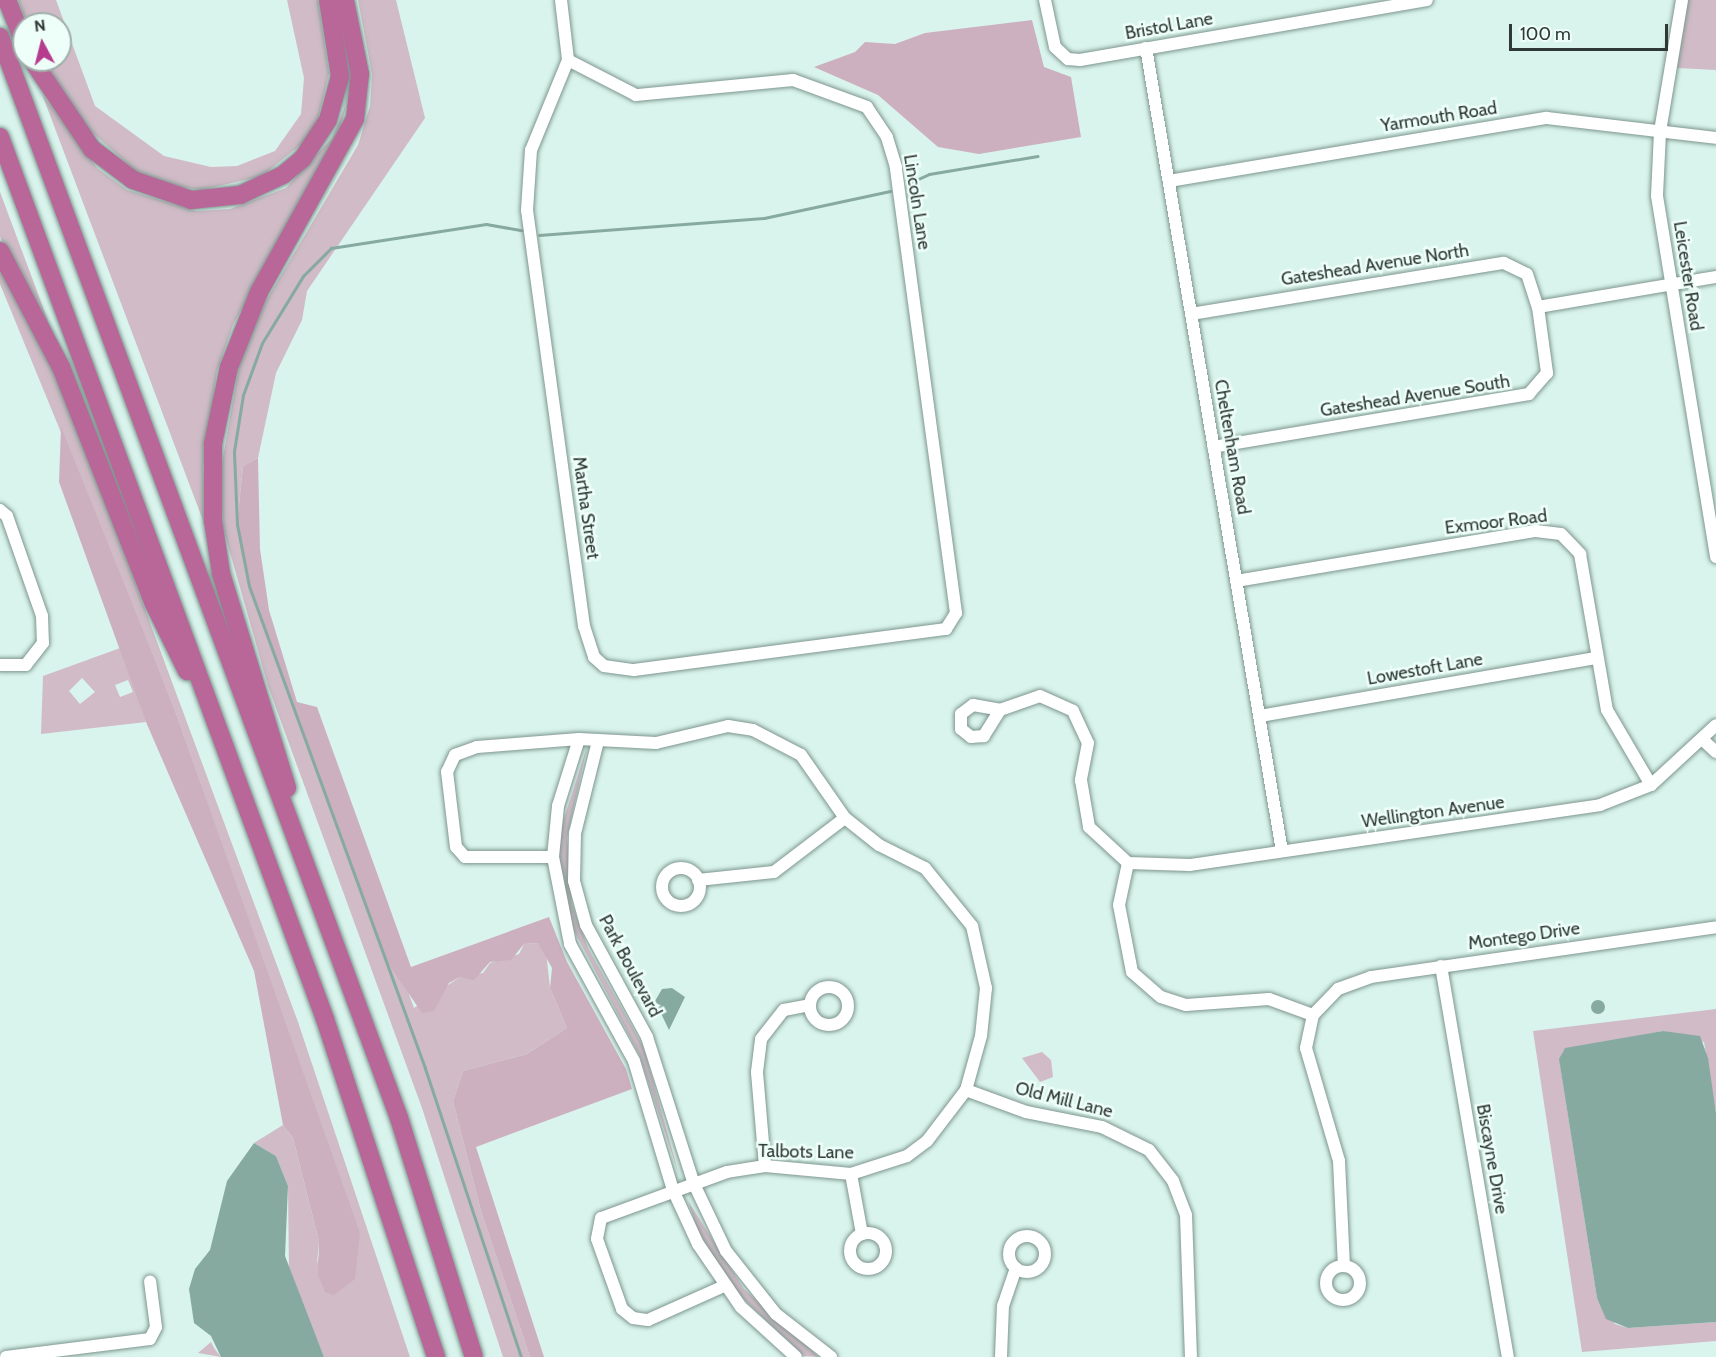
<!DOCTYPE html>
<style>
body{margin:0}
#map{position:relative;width:1716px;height:1357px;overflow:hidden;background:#d9f4ec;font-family:Cabin,sans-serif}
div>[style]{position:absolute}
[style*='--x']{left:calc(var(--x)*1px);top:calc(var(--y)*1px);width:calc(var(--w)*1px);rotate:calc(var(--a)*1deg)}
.green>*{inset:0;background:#d0bbc6}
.forest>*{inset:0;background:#cdb0c0}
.water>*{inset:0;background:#87aaa0}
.round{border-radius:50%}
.stream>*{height:3px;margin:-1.5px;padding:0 1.5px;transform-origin:1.5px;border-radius:1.5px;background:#87aaa0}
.roads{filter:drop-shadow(0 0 2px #7e968f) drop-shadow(0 0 2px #7e968f)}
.minor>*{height:12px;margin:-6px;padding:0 6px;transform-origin:6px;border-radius:6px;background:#fff}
.minor>.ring{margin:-6px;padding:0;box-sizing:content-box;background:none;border:12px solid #fff;border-radius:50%}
.highway>*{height:18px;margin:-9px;padding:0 9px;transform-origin:9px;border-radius:9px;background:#b96699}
span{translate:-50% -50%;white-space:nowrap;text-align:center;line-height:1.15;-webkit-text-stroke:5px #eefef9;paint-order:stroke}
.street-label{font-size:18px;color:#2e3835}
.north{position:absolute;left:12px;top:12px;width:60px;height:60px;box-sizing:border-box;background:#eefef9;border:2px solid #a1afab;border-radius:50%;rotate:353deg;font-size:16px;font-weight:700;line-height:24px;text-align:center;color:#2e3835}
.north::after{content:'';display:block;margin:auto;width:21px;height:27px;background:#b73c8e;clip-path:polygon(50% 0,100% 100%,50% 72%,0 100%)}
.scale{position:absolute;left:1509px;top:24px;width:159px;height:27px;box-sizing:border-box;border:3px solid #2e3835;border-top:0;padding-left:8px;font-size:18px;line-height:21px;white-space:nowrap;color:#2e3835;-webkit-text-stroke:4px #eefef9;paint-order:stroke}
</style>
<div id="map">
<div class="green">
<div style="clip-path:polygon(18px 0,56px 0,95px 106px,164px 156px,211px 167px,237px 166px,275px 151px,301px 114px,304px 78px,287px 0,318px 0,329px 73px,318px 119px,304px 142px,262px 176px,201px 190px,167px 185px,138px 173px,85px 126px,44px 60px,60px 60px,60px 24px,27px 24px)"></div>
<div style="clip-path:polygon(358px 0,396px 0,425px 118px,307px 291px,302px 320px,276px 373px,258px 458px,243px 466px,237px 524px,249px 586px,387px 962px,407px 989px,414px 1008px,460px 977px,483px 973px,490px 963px,519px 954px,524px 944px,538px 943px,546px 951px,550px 988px,567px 1028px,527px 1054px,463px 1071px,453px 1101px,481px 1211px,530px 1357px,503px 1357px,422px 1108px,268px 686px,223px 528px,220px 474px,240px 361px,266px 301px,358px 145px,370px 106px,372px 74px)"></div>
<div style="clip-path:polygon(1688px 0,1716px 0,1716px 70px,1677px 68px)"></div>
<div style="clip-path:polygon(42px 94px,97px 168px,127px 190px,196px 211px,230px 209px,286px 188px,332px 138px,346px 105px,340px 130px,233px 325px,217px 371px,203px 467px,207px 531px)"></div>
<div style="clip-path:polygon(0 192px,53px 334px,0 237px)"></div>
<div style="clip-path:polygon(0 266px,47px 354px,86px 450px,298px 1022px,410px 1357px,324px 1357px,289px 1272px,288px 1186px,276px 1156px,254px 1143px,283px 1125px,293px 1138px,319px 1241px,317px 1264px,340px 1180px,173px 705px,0 284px)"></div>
<div style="clip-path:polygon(evenodd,123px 647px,146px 722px,41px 734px,43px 676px,123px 647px,82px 678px,95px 692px,80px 704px,69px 691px,82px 678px,123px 647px,128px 680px,133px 692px,120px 697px,115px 685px,128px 680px)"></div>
<div style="clip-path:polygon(587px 747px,567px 838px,572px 904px,588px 948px,644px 1048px,679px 1175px,639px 1054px,571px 925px,559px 859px,560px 831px)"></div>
<div style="clip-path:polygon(1716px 1009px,1716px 1113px,1704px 1042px,1663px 1031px,1563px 1051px,1560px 1064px,1597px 1298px,1615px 1324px,1628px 1328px,1716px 1322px,1716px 1341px,1582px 1352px,1533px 1031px)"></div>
<div style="clip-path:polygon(1042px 1052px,1051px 1060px,1053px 1077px,1040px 1082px,1022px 1058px)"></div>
<div style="clip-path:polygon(688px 1201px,744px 1289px,819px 1357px,804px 1356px,734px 1290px,698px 1231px)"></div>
<div style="clip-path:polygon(211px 1342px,214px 1348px,221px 1357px,198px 1353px)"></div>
</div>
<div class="forest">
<div style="clip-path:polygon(1032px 20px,1044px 67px,1071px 77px,1081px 137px,979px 154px,938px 147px,878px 95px,814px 67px,855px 52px,865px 42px,895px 44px,925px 33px)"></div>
<div style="clip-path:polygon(61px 427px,173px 705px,360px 1233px,355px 1279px,334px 1295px,325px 1292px,318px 1275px,319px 1241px,293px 1138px,283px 1125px,254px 971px,146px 722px,59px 482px)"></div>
<div style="clip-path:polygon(258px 458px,260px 549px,269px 610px,297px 702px,317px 707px,411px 967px,549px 917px,567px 962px,626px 1069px,632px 1089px,476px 1147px,544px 1357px,530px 1357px,481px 1211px,453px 1101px,463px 1071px,527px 1054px,567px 1028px,550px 988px,552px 968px,538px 943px,524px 944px,511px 960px,490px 962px,474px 980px,460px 977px,449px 983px,434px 1011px,422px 1013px,387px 962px,249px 586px,237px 524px,243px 466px)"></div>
</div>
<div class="water">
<div style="clip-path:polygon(672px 988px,685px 997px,669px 1030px,655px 1001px,662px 989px)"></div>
<div class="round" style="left:1591px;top:1000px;width:14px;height:14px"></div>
<div style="clip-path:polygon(1663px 1031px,1700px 1036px,1708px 1058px,1716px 1113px,1716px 1322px,1628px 1328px,1606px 1319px,1597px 1298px,1559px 1059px,1565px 1048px)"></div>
<div style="clip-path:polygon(254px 1143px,276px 1156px,288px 1186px,285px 1256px,324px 1357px,221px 1357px,211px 1336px,194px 1323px,189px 1289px,195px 1269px,210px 1250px,227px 1181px)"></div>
</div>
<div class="stream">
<div style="--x:907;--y:184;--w:24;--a:-24"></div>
<div style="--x:929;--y:174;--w:110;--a:-9.4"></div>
<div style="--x:539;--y:235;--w:226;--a:-4.3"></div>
<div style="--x:764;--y:218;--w:129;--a:-12.1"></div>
<div style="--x:521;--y:1357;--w:305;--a:-108.4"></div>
<div style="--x:425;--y:1068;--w:513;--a:-110.06"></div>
<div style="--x:249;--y:586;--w:63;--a:-101"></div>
<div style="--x:237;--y:524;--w:73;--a:-92.4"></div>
<div style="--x:234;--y:451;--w:57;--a:-80.9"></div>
<div style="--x:243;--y:395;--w:55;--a:-69.9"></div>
<div style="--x:262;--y:343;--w:79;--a:-58.5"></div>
<div style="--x:303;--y:276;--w:40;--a:-45"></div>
<div style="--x:331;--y:248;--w:157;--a:-8.8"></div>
<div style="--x:486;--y:224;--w:36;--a:10"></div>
</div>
<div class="roads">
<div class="minor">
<div style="--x:561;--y:0;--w:60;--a:83.3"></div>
<div style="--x:568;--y:60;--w:97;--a:112.3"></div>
<div style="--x:531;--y:150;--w:60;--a:93.8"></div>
<div style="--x:527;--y:210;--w:420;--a:82.2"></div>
<div style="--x:584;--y:626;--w:33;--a:72"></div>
<div style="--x:594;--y:657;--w:13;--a:42"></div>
<div style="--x:604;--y:666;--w:30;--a:8"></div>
<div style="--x:634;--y:670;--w:315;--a:-7.5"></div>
<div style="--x:946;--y:629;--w:19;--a:-58"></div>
<div style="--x:956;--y:613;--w:450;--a:-97.7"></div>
<div style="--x:896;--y:167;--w:31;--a:-107"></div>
<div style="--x:887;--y:137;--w:36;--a:-124"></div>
<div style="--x:867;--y:107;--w:79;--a:-160"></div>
<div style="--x:793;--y:80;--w:158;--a:174.5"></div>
<div style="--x:636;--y:95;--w:76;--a:-152.8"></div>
<div style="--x:1045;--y:0;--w:48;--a:78"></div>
<div style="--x:1055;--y:47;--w:18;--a:43"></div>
<div style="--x:1068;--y:59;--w:12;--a:5"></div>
<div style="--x:1080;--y:60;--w:352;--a:-9.8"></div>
<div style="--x:1682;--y:0;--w:134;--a:99.5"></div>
<div style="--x:1660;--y:132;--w:64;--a:92.7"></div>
<div style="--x:1657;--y:196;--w:366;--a:80.7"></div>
<div style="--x:1146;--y:48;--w:814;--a:80.39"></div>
<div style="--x:1169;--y:181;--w:383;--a:-9.5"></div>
<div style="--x:1547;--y:118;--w:170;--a:6.7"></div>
<div style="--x:1538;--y:307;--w:181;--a:-9.6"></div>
<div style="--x:1191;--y:314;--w:317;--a:-9.3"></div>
<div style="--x:1504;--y:263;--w:25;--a:26"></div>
<div style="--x:1527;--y:274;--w:35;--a:72"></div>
<div style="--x:1538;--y:307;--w:67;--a:82.2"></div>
<div style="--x:1547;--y:373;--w:28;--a:131"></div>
<div style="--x:1529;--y:394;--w:320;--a:170.5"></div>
<div style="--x:0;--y:510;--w:9;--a:41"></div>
<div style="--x:7;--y:516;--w:106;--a:70.7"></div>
<div style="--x:42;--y:616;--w:27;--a:88"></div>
<div style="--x:43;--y:643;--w:28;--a:128"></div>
<div style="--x:26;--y:665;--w:26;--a:180"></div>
<div style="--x:1236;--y:581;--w:304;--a:-9.5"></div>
<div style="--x:1536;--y:531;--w:25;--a:7"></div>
<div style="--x:1561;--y:534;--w:28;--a:46"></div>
<div style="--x:1580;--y:554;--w:158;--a:80.2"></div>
<div style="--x:1607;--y:710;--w:87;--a:59.6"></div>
<div style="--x:1000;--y:710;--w:31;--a:122"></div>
<div style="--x:984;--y:736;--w:13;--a:176"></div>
<div style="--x:971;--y:737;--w:13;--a:-141"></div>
<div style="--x:961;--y:729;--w:15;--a:-90"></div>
<div style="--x:961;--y:714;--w:15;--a:-37"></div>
<div style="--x:973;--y:705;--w:27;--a:10"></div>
<div style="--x:1000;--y:710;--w:42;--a:-19.3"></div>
<div style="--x:1040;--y:696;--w:36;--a:24"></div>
<div style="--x:1073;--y:711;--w:35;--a:65"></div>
<div style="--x:1088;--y:743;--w:38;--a:101"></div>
<div style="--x:1081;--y:780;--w:48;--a:80.3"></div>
<div style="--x:1089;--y:827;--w:53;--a:42.7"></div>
<div style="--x:1260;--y:716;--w:342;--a:-9.8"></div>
<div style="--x:579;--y:739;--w:70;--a:107.4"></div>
<div style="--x:558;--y:806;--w:51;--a:95.6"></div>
<div style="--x:553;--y:857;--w:89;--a:78.9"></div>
<div style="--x:570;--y:944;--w:133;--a:61.3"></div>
<div style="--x:634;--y:1061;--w:135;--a:73.2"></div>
<div style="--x:673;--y:1190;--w:60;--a:65.2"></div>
<div style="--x:698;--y:1244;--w:76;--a:55.7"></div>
<div style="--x:741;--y:1307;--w:74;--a:42.3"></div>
<div style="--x:1702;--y:739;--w:19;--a:43"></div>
<div style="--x:598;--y:741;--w:95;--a:104"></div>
<div style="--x:575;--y:833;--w:48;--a:91.2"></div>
<div style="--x:574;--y:881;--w:46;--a:74.7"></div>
<div style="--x:586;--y:925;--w:128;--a:61.4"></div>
<div style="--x:647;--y:1037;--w:154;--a:72.3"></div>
<div style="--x:694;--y:1184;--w:74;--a:64.5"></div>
<div style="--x:726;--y:1251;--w:80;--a:51.6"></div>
<div style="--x:776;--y:1314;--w:70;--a:38"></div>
<div style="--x:553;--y:857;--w:88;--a:180"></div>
<div style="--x:465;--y:857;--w:13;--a:-132"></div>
<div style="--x:456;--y:847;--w:76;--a:-96.8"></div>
<div style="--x:447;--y:772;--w:19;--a:-65"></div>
<div style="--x:455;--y:755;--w:23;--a:-20"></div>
<div style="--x:477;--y:747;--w:102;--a:-4.5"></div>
<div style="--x:579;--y:739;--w:77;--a:3"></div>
<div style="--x:656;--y:743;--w:74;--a:-13.3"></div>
<div style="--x:728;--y:726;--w:25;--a:9"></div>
<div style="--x:753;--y:730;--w:54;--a:27.5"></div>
<div style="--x:801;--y:755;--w:77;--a:55.1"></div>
<div style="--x:845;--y:818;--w:43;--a:38.5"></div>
<div style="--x:879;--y:845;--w:51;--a:26.6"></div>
<div style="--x:925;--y:868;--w:75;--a:51"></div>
<div style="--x:972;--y:926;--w:64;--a:77.3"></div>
<div style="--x:986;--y:988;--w:48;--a:95.9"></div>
<div style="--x:981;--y:1036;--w:56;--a:105.5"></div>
<div style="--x:966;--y:1090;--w:64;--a:127.4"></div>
<div style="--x:927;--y:1141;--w:25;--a:143"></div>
<div style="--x:907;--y:1156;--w:59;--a:162.2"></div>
<div style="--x:851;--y:1174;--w:86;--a:-174.7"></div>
<div style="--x:765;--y:1166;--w:38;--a:171"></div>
<div style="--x:727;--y:1172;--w:134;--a:159.9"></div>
<div style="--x:601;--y:1218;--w:21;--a:101"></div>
<div style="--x:597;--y:1239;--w:74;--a:70.3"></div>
<div style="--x:622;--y:1309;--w:14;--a:39"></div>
<div style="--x:633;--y:1318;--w:15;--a:8"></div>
<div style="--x:648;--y:1320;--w:83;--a:-24.1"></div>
<div style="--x:1128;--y:863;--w:43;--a:102.1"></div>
<div style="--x:1119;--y:905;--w:68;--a:79"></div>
<div style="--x:1132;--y:972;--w:38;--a:41"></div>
<div style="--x:1161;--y:997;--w:26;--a:18"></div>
<div style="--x:1186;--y:1005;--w:83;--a:-4.1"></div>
<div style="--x:1269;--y:999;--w:47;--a:20"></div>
<div style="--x:1313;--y:1015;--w:36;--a:-46"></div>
<div style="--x:1338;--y:989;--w:35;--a:-20"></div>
<div style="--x:1371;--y:977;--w:349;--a:-8.2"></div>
<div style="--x:1128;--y:863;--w:62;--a:1.8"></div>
<div style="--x:1190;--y:865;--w:414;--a:-8.3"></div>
<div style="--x:1600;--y:805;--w:55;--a:-21.4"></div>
<div style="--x:1651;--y:785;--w:88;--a:-42.7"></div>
<div class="ring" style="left:662px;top:868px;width:26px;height:26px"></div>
<div style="--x:698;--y:880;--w:76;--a:-6"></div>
<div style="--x:774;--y:872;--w:89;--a:-37.3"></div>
<div style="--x:1441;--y:966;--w:397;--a:80.3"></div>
<div class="ring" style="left:810px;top:987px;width:26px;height:26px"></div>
<div style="--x:1313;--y:1015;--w:34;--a:102"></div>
<div style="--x:1306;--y:1048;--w:118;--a:73.7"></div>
<div style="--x:1339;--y:1161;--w:105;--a:87.3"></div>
<div style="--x:966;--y:1090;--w:64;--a:20.1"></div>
<div style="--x:1026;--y:1112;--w:77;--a:11.2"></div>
<div style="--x:1102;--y:1127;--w:52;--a:26.1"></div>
<div style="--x:1149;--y:1150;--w:39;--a:52"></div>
<div style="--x:1173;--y:1181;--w:36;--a:69"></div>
<div style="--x:1186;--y:1215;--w:142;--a:88"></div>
<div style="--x:765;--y:1166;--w:94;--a:-94.9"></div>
<div style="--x:757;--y:1072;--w:33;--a:-83"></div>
<div style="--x:761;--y:1039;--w:37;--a:-52"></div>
<div style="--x:784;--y:1010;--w:26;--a:-11"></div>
<div style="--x:851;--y:1174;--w:61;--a:79.6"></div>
<div class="ring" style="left:850px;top:1233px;width:24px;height:24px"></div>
<div class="ring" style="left:1009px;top:1236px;width:24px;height:24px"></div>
<div class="ring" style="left:1326px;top:1266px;width:22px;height:22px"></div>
<div style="--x:6;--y:1357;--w:145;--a:-7.1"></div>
<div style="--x:150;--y:1339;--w:13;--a:-63"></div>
<div style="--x:156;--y:1327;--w:46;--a:-97.4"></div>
<div style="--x:1001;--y:1357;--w:51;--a:-87.8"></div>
<div style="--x:1003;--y:1306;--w:40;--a:-71.1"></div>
</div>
<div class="highway">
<div style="--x:7;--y:0;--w:45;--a:68"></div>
<div style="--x:0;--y:37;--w:1152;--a:69.74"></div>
<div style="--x:399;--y:1118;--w:250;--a:72.6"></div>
<div style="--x:32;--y:60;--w:107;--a:56"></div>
<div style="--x:92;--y:149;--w:51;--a:37.1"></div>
<div style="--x:133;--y:180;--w:61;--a:19"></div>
<div style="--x:191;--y:200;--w:49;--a:-5.8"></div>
<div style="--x:240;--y:195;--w:47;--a:-24.9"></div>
<div style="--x:283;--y:175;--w:26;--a:-40"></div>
<div style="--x:303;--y:158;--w:45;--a:-56.7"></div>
<div style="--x:328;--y:120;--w:46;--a:-74.7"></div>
<div style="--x:340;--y:76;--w:77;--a:-99"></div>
<div style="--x:0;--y:137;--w:940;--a:69.77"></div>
<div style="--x:325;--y:1019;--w:356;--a:71.8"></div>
<div style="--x:0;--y:251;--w:131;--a:62.3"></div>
<div style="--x:61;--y:367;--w:255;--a:68.6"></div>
<div style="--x:154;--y:604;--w:75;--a:63.8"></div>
<div style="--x:287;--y:788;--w:225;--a:-107.1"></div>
<div style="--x:221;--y:573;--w:53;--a:-98.7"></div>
<div style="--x:213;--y:521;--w:77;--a:-90"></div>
<div style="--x:213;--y:444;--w:79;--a:-78.3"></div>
<div style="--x:229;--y:367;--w:81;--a:-68.2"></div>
<div style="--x:259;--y:292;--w:198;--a:-61"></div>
<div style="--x:355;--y:119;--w:45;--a:-83.7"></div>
<div style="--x:360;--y:74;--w:76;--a:-101.5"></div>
</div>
</div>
<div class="street-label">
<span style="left:1169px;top:26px;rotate:-10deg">Bristol Lane</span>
<span style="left:1439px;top:117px;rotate:-9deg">Yarmouth Road</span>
<span style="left:917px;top:202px;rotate:81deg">Lincoln Lane</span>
<span style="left:1375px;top:265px;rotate:-9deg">Gateshead Avenue North</span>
<span style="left:1688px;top:276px;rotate:81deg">Leicester Road</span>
<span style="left:1415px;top:396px;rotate:-9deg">Gateshead Avenue South</span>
<span style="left:1232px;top:447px;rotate:80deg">Cheltenham Road</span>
<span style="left:586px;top:508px;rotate:82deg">Martha Street</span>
<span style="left:1496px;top:522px;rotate:-7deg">Exmoor Road</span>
<span style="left:1425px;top:669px;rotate:-10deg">Lowestoft Lane</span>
<span style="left:1433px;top:812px;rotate:-8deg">Wellington Avenue</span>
<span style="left:1524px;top:936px;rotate:-8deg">Montego Drive</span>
<span style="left:630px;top:966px;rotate:62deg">Park Boulevard</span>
<span style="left:1064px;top:1100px;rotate:14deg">Old Mill Lane</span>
<span style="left:806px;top:1152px;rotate:1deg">Talbots Lane</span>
<span style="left:1492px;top:1159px;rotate:80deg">Biscayne Drive</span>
</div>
<div class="north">N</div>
<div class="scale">100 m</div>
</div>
